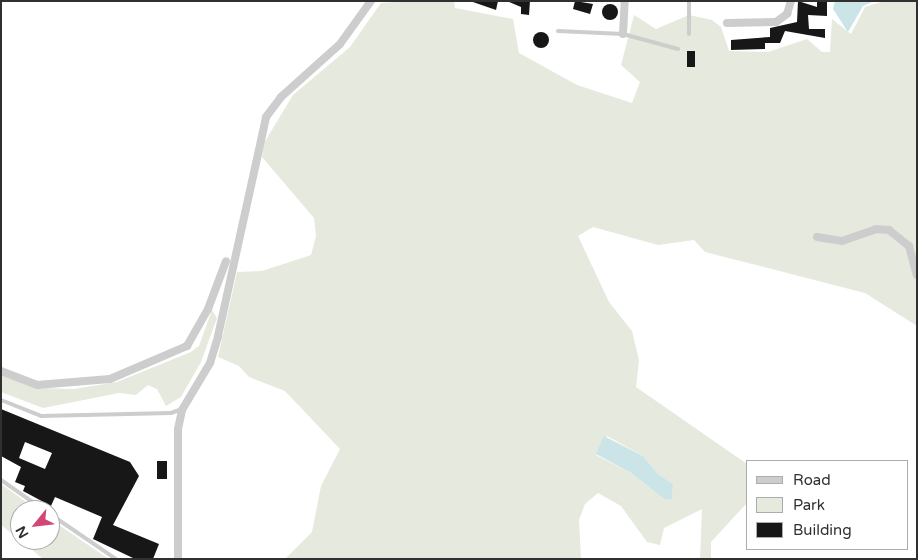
<!DOCTYPE html>
<style>
body{margin:0}
#map{position:relative;width:918px;height:560px;overflow:hidden;background:#fff;font-family:"Varela Round",sans-serif}
div>[style]{position:absolute}
[style*='--x']{left:calc(var(--x)*1px);top:calc(var(--y)*1px);width:calc(var(--w)*1px);rotate:calc(var(--a)*1deg)}
.green>*{inset:0;background:#e6e9dd}
.water>*{inset:0;background:#cbe4e7}
.building>*{inset:0;background:#171717;transform-origin:0 0}
.round{border-radius:50%}
.lane>*{height:4px;margin:-2px;padding:0 2px;transform-origin:2px;border-radius:2px;background:#cdcdcd}
.street>*{height:8px;margin:-4px;padding:0 4px;transform-origin:4px;border-radius:4px;background:#cdcdcd}
span{translate:-50% -50%;white-space:nowrap;text-align:center;line-height:1.15;-webkit-text-stroke:5px #fff;paint-order:stroke}
.frame{position:absolute;inset:0;border:2px solid #303030;pointer-events:none}
.legend{position:absolute;left:746px;top:460px;width:162px;height:90px;box-sizing:border-box;background:#fff;border:1px solid #acacac;margin:0;padding:6px 9px;list-style:none;font-size:15px;color:#303030}
.legend li{display:flex;align-items:center;gap:10px;height:25px}
.legend b{width:25px;border:1px solid #acacac}
.north{position:absolute;left:10px;top:500px;width:50px;height:50px;box-sizing:border-box;background:#fff;border:1px solid #acacac;border-radius:50%;rotate:241deg;font-size:14px;font-weight:700;line-height:20px;text-align:center;color:#303030}
.north::after{content:'';display:block;margin:auto;width:18px;height:22px;background:#d34675;clip-path:polygon(50% 0,100% 100%,50% 72%,0 100%)}
</style>
<div id="map">
<div class="green">
<div style="clip-path:polygon(evenodd,412px 1px,454px 1px,455px 8px,513px 19px,519px 53px,577px 85px,632px 103px,640px 82px,621px 65px,634px 15px,656px 29px,689px 15px,712px 20px,721px 27px,729px 51px,768px 52px,807px 39px,822px 52px,830px 52px,832px 19px,851px 34px,865px 7px,884px 1px,917px 1px,917px 326px,865px 293px,705px 252px,694px 240px,658px 245px,593px 227px,578px 236px,609px 302px,632px 331px,639px 360px,636px 387px,747px 464px,747px 503px,711px 542px,711px 559px,700px 559px,702px 509px,664px 528px,660px 545px,647px 542px,621px 506px,598px 493px,585px 504px,579px 520px,581px 559px,285px 559px,312px 532px,321px 486px,340px 449px,285px 391px,249px 377px,239px 366px,218px 357px,237px 272px,262px 271px,311px 255px,316px 236px,314px 218px,262px 157px,264px 143px,293px 95px,350px 47px,381px 3px,412px 1px,607px 436px,643px 456px,658px 474px,673px 484px,672px 496px,664px 499px,631px 473px,596px 455px,607px 436px)"></div>
<div style="clip-path:polygon(212px 310px,217px 318px,201px 362px,181px 397px,166px 406px,157px 389px,148px 385px,136px 395px,119px 393px,43px 408px,1px 392px,1px 374px,37px 388px,74px 389px,117px 382px,191px 352px,199px 346px)"></div>
<div style="clip-path:polygon(1px 484px,37px 510px,20px 510px,20px 540px,1px 525px)"></div>
<div style="clip-path:polygon(50px 519px,97px 551px,109px 559px,43px 559px,20px 540px,50px 540px)"></div>
</div>
<div class="water">
<div style="clip-path:polygon(835px 1px,874px 1px,863px 6px,848px 32px,833px 9px)"></div>
<div style="clip-path:polygon(604px 436px,643px 456px,658px 474px,673px 484px,672px 499px,664px 499px,631px 473px,596px 454px)"></div>
</div>
<div class="building">
<div style="clip-path:polygon(470px 1px,498px 1px,496px 10px)"></div>
<div style="clip-path:polygon(507px 1px,530px 1px,529px 15px,521px 14px,521px 7px)"></div>
<div style="clip-path:polygon(575px 1px,593px 4px,590px 14px,573px 9px)"></div>
<div style="clip-path:polygon(798px 1px,817px 7px,817px 1px,827px 1px,827px 16px,808px 15px,809px 29px,825px 29px,825px 38px,785px 31px,780px 43px,765px 43px,765px 49px,731px 50px,731px 40px,770px 37px,770px 28px,797px 22px)"></div>
<div class="round" style="left:602px;top:4px;width:16px;height:16px"></div>
<div class="round" style="left:533px;top:32px;width:16px;height:16px"></div>
<div style="left:687px;top:51px;width:8px;height:16px"></div>
<div style="clip-path:polygon(evenodd,1px 409px,130px 462px,139px 476px,113px 525px,159px 544px,153px 559px,135px 559px,93px 539px,102px 517px,55px 497px,51px 506px,23px 491px,25px 486px,15px 482px,21px 467px,1px 456px,1px 409px,25px 442px,52px 453px,45px 469px,19px 458px,25px 442px)"></div>
<div style="left:157px;top:461px;width:10px;height:18px"></div>
</div>
<div class="lane">
<div style="--x:558;--y:31;--w:65;--a:2.6"></div>
<div style="--x:623;--y:34;--w:57;--a:15.3"></div>
<div style="--x:689;--y:34;--w:33;--a:-90"></div>
<div style="--x:1;--y:400;--w:43;--a:21.8"></div>
<div style="--x:41;--y:416;--w:130;--a:-1.3"></div>
<div style="--x:171;--y:413;--w:12;--a:-20"></div>
<div style="--x:1;--y:480;--w:52;--a:34.9"></div>
<div style="--x:50;--y:514;--w:80;--a:34.3"></div>
</div>
<div class="street">
<div style="--x:727;--y:23;--w:49;--a:-1.2"></div>
<div style="--x:776;--y:22;--w:14;--a:-36"></div>
<div style="--x:787;--y:14;--w:14;--a:-73"></div>
<div style="--x:623;--y:34;--w:33;--a:-87"></div>
<div style="--x:817;--y:237;--w:25;--a:9"></div>
<div style="--x:842;--y:241;--w:36;--a:-19"></div>
<div style="--x:876;--y:229;--w:13;--a:4"></div>
<div style="--x:889;--y:230;--w:26;--a:39"></div>
<div style="--x:909;--y:246;--w:30;--a:75"></div>
<div style="--x:1;--y:371;--w:39;--a:21"></div>
<div style="--x:37;--y:385;--w:73;--a:-4.7"></div>
<div style="--x:110;--y:379;--w:84;--a:-23.2"></div>
<div style="--x:187;--y:346;--w:43;--a:-60.4"></div>
<div style="--x:208;--y:309;--w:51;--a:-69.4"></div>
<div style="--x:178;--y:559;--w:130;--a:-90"></div>
<div style="--x:178;--y:429;--w:19;--a:-78"></div>
<div style="--x:182;--y:410;--w:55;--a:-59.2"></div>
<div style="--x:210;--y:363;--w:28;--a:-73"></div>
<div style="--x:218;--y:336;--w:224;--a:-77.6"></div>
<div style="--x:266;--y:117;--w:25;--a:-53"></div>
<div style="--x:281;--y:97;--w:79;--a:-41.9"></div>
<div style="--x:340;--y:44;--w:53;--a:-54.2"></div>
</div>
<div class="frame"></div>
<ul class="legend">
<li><b style="height:6px;background:#cdcdcd"></b>Road</li>
<li><b style="height:14px;background:#e6e9dd"></b>Park</li>
<li><b style="height:14px;background:#171717"></b>Building</li>
</ul>
<div class="north">N</div>
</div>
